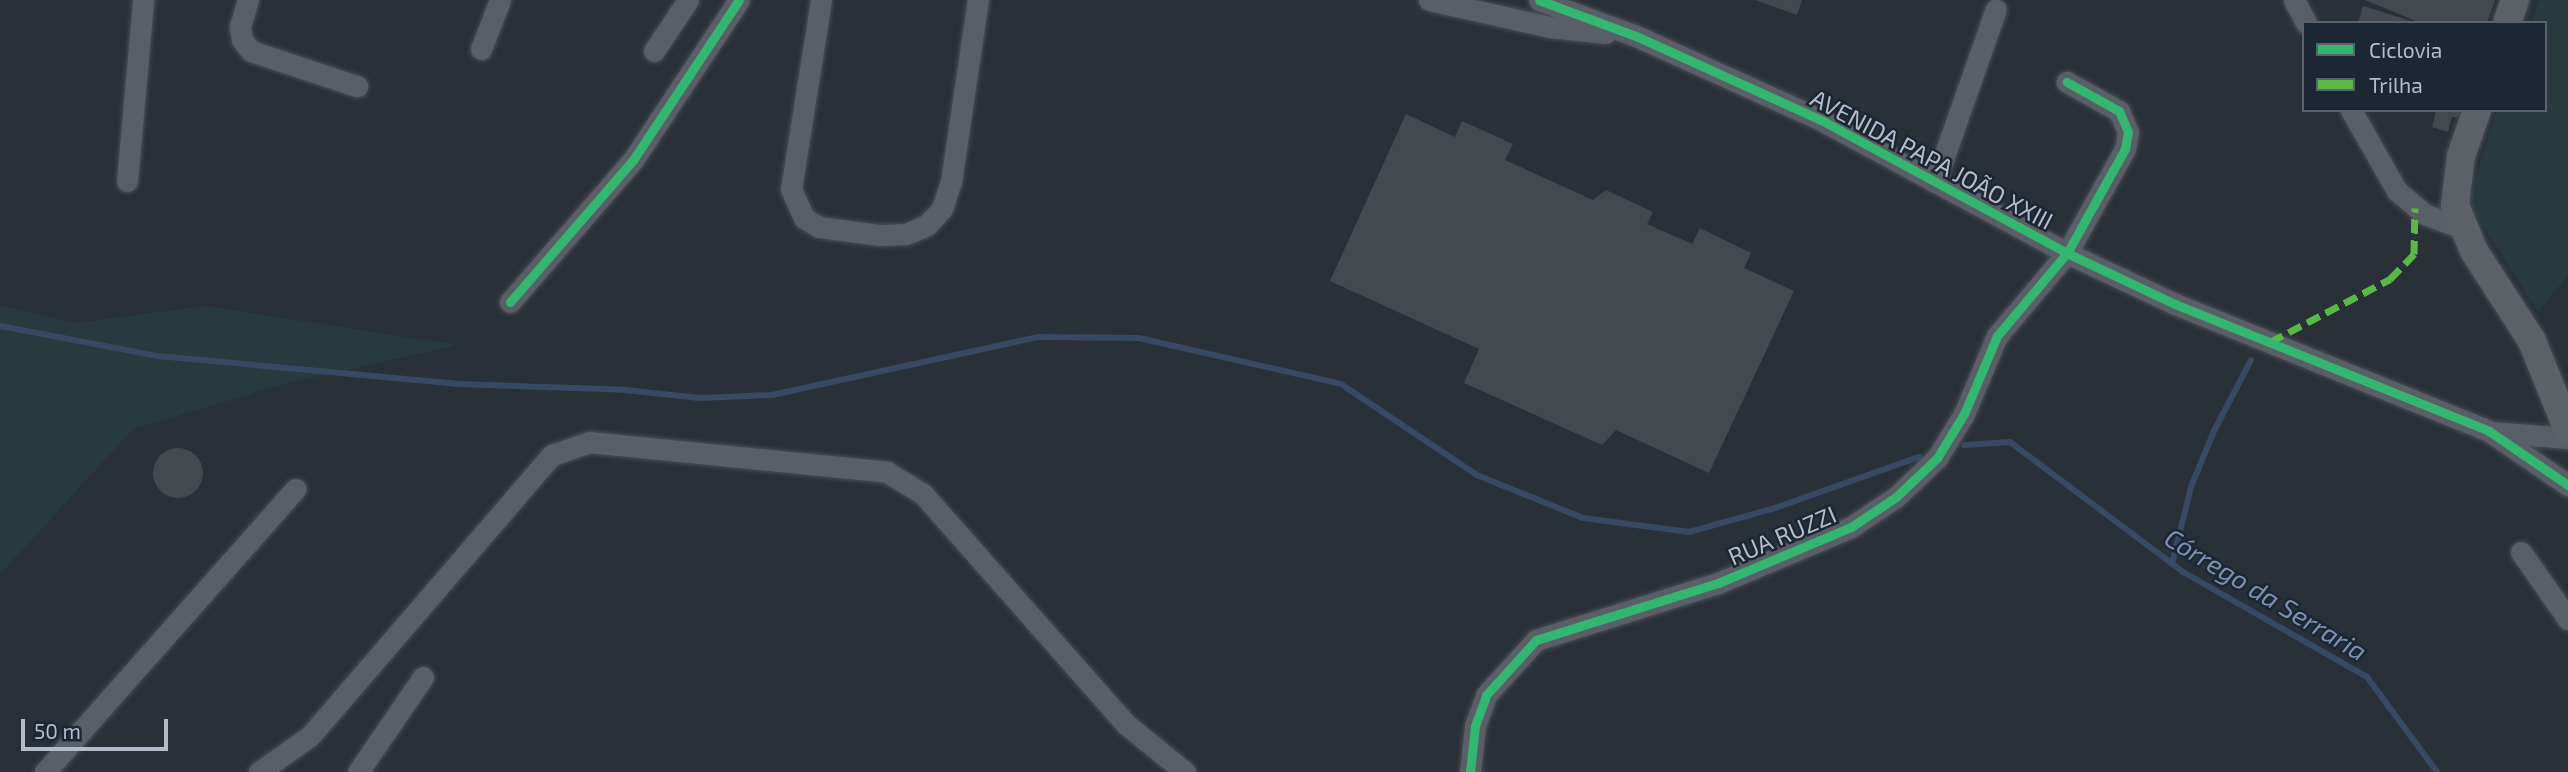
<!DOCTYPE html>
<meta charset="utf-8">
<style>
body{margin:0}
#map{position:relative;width:2568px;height:772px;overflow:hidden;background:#2a3038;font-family:"Exo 2",sans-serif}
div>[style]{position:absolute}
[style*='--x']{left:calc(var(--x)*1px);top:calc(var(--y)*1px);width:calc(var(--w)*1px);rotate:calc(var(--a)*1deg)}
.green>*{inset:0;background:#273a3e}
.stream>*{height:6px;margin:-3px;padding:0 3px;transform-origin:3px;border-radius:3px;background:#384963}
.building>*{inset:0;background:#444950}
.round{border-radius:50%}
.roads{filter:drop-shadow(0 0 2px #484c53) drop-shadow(0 0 2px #484c53)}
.minor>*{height:21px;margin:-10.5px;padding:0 10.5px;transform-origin:10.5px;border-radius:10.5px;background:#5a5e66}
.major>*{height:28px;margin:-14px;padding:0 14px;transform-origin:14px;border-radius:14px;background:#5c6168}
.quiet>*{height:7px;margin-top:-3.5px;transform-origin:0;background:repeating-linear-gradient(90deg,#58b947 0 14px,transparent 0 21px)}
.cycleway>*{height:9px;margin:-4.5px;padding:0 4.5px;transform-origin:4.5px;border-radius:4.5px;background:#33b770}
span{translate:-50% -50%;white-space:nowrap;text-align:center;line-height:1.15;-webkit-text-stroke:5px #1d2633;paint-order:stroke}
.street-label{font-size:24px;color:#b4bcc9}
.water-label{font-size:26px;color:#7c92b1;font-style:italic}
.legend{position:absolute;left:2302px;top:21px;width:245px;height:91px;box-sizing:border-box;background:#1d2633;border:2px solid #59626f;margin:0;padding:9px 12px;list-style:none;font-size:21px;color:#b4bcc9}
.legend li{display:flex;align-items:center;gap:14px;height:35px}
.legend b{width:35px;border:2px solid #59626f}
.scale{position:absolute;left:21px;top:719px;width:147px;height:32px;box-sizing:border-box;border:4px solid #b4bcc9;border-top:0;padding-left:9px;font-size:21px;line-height:24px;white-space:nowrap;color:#b4bcc9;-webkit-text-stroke:5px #1d2633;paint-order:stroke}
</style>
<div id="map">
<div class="green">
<div style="clip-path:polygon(2540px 0,2568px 0,2568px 275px,2538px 312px,2468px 202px,2497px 110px,2545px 110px,2545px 23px,2531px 23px)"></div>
<div style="clip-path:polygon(0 305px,75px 323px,205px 306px,458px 345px,288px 383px,133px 429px,0 574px)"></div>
</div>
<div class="stream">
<div style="--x:0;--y:326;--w:161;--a:10.8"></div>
<div style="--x:158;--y:356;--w:300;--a:5.3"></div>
<div style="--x:457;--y:384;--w:168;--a:2"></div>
<div style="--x:625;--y:390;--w:75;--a:6.1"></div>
<div style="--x:700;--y:398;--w:72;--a:-2.4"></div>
<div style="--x:772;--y:395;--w:273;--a:-12.3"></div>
<div style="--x:1039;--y:337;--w:100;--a:0.6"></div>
<div style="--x:1139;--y:338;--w:207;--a:12.8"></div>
<div style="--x:1341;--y:384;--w:164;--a:33.8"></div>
<div style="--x:1477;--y:475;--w:114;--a:22.1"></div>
<div style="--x:1583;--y:518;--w:107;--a:7.5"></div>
<div style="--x:1689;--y:532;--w:89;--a:-15.6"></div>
<div style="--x:1775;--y:508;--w:153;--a:-19.5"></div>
<div style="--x:1964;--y:445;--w:46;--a:-3.7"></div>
<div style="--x:2010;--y:442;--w:216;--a:36.9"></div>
<div style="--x:2183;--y:572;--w:212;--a:29.7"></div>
<div style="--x:2367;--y:677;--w:118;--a:53.6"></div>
<div style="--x:2172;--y:564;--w:79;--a:-76.1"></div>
<div style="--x:2191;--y:487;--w:61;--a:-67.7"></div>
<div style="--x:2214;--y:431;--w:80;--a:-62.5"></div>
</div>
<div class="building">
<div style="clip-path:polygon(1755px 0,1802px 0,1797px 15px)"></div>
<div style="clip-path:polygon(2365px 0,2495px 0,2487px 23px,2421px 23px)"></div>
<div style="clip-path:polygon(2363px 6px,2414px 22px,2414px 23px,2358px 23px)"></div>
<div style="clip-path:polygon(2436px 110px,2461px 110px,2459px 117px,2452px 117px,2448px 132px,2432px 127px)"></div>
<div style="clip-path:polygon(1406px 114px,1455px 137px,1462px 121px,1513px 144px,1505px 160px,1593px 200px,1606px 190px,1653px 212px,1647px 224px,1692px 244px,1700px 228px,1751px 253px,1744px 268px,1794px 291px,1709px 473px,1616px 430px,1602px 445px,1464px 383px,1479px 349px,1330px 281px)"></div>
<div class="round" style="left:153px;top:448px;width:50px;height:50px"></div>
</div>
<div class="roads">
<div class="minor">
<div style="--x:248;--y:0;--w:28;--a:107"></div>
<div style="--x:240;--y:27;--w:13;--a:81"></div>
<div style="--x:242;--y:40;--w:14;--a:51"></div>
<div style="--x:251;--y:51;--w:112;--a:18.3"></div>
<div style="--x:821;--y:0;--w:191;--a:99"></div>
<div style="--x:791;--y:189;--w:32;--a:66"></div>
<div style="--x:804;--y:218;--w:17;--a:31"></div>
<div style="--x:819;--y:227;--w:62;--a:7.5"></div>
<div style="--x:880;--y:235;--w:26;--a:-2"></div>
<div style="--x:906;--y:234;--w:23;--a:-23"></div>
<div style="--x:927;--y:225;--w:22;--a:-47"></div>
<div style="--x:942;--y:209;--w:28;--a:-72"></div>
<div style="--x:951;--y:182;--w:184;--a:-81.6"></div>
<div style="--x:1429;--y:0;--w:124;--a:12.6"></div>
<div style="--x:1550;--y:27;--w:56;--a:6.1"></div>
<div style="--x:1539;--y:0;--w:103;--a:20.4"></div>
<div style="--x:1636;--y:36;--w:205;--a:24.4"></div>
<div style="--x:1823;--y:121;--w:277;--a:28.4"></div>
<div style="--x:2067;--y:253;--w:119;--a:25.3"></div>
<div style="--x:2175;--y:304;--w:339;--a:22"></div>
<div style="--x:2489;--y:431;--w:96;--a:34.4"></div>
<div style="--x:2294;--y:0;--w:26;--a:62"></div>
<div style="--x:481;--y:49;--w:53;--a:-68.8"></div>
<div style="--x:654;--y:51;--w:61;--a:-56.3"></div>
<div style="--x:2351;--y:110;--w:93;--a:60.4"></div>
<div style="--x:2397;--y:191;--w:35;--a:40"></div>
<div style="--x:2424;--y:214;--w:40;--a:20.2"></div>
<div style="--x:127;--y:181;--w:182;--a:-84.9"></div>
<div style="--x:1935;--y:182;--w:183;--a:-70.6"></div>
<div style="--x:510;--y:302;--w:188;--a:-49.1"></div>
<div style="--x:633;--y:160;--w:192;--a:-56.5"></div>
<div style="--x:2491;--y:432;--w:77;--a:4.5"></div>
<div style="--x:2521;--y:552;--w:82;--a:55"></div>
<div style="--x:45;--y:772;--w:378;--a:-48.5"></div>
<div style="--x:259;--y:772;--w:62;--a:-35.2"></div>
<div style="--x:310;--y:736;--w:371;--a:-49.3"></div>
<div style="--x:552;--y:455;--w:39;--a:-19"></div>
<div style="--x:589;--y:442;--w:300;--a:5.7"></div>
<div style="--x:887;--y:472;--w:42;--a:31.4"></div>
<div style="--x:923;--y:494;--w:308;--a:48.6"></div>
<div style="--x:1127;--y:725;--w:75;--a:39"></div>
<div style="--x:358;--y:772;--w:115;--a:-55.6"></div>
<div style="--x:1470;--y:772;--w:46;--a:-83.8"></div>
<div style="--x:1475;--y:726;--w:33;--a:-70"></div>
<div style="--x:1486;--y:695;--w:74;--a:-47.7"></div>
<div style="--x:1536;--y:640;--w:191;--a:-17.4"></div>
<div style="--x:1718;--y:583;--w:144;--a:-22.8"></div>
<div style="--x:1851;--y:527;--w:54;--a:-33.7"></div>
<div style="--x:1896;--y:497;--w:57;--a:-43.6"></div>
<div style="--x:1937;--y:458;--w:52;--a:-58.5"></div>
<div style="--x:1964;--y:414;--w:85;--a:-67.1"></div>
<div style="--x:1997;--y:336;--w:109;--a:-49.9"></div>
<div style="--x:2067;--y:253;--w:119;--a:-60.9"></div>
<div style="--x:2125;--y:149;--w:17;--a:-80"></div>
<div style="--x:2128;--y:132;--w:23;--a:-113"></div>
<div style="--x:2119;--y:111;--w:60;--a:-150.9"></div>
</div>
<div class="major">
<div style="--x:2507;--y:23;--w:24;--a:-71"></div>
<div style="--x:2477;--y:110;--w:49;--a:109.2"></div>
<div style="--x:2461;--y:156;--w:49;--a:97"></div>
<div style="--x:2455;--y:205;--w:50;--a:67.6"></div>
<div style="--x:2474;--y:251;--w:107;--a:57.2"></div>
<div style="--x:2532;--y:341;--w:96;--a:68"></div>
</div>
</div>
<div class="quiet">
<div style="--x:2270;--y:342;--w:136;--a:-27.7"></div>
<div style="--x:2390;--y:279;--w:35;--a:-46"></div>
<div style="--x:2414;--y:254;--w:46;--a:-88.8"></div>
</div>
<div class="cycleway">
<div style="--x:1539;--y:0;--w:103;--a:20.4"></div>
<div style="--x:1636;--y:36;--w:205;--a:24.4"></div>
<div style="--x:1823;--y:121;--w:277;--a:28.4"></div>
<div style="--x:2067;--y:253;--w:119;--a:25.3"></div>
<div style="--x:2175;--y:304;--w:339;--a:22"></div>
<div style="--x:2489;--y:431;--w:96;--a:34.4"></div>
<div style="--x:510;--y:302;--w:188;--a:-49.1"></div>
<div style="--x:633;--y:160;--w:192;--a:-56.5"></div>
<div style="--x:1470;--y:772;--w:46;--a:-83.8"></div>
<div style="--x:1475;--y:726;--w:33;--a:-70"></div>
<div style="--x:1486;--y:695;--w:74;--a:-47.7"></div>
<div style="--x:1536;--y:640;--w:191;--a:-17.4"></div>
<div style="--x:1718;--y:583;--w:144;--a:-22.8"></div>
<div style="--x:1851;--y:527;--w:54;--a:-33.7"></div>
<div style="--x:1896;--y:497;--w:57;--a:-43.6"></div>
<div style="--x:1937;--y:458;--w:52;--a:-58.5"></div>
<div style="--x:1964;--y:414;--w:85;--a:-67.1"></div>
<div style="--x:1997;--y:336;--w:109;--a:-49.9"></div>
<div style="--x:2067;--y:253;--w:119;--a:-60.9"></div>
<div style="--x:2125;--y:149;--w:17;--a:-80"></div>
<div style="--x:2128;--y:132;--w:23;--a:-113"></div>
<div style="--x:2119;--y:111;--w:60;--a:-150.9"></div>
</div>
<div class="street-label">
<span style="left:1932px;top:159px;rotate:28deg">AVENIDA PAPA JOÃO XXIII</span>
<span style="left:1782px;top:535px;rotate:-23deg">RUA RUZZI</span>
</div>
<div class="water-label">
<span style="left:2266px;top:594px;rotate:31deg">Córrego da Serraria</span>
</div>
<ul class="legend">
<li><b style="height:9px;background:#33b770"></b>Ciclovia</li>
<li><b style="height:9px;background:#58b947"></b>Trilha</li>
</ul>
<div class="scale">50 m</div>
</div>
